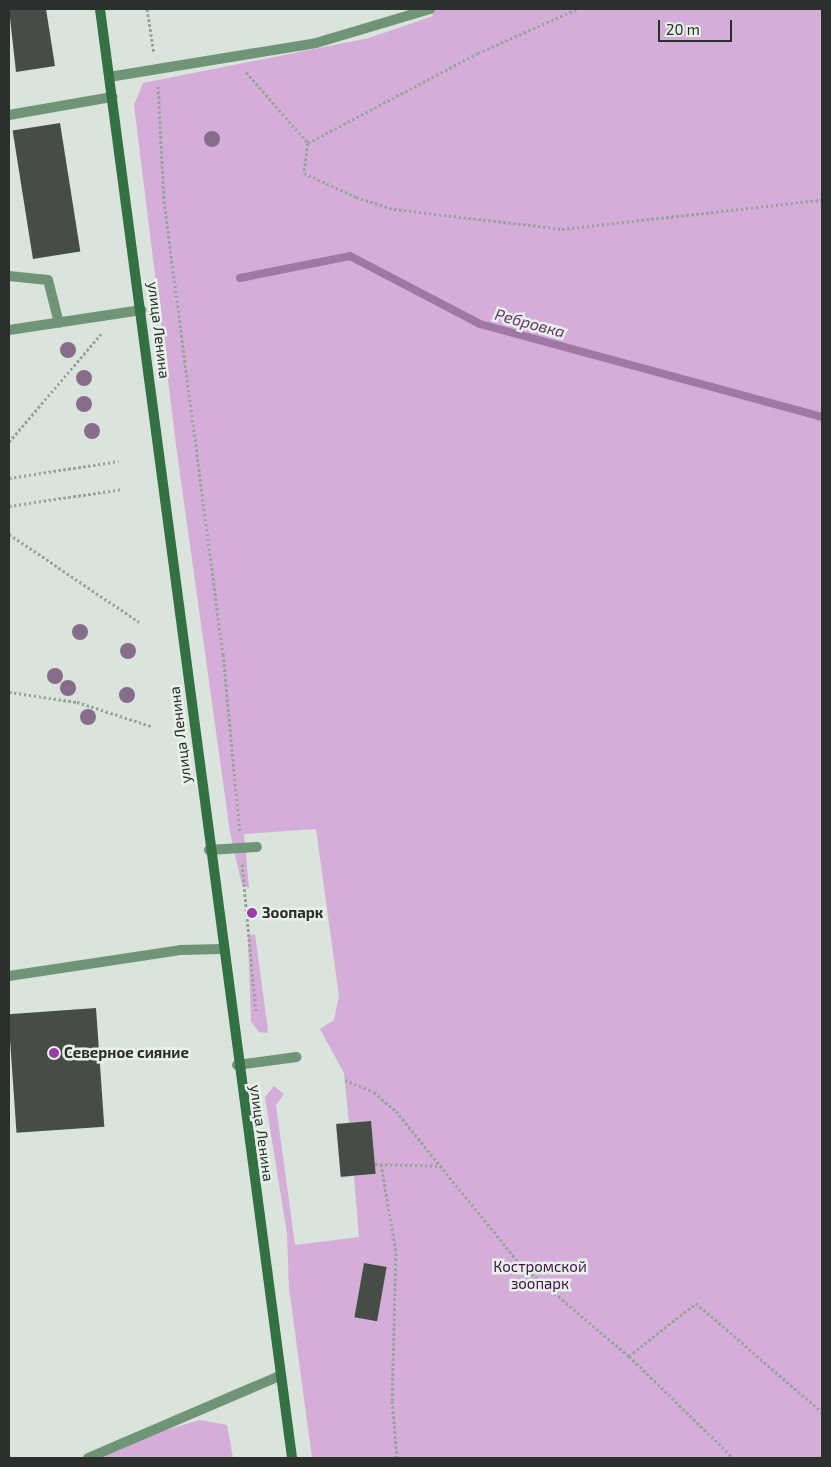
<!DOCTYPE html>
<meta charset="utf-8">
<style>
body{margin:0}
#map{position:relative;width:831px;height:1467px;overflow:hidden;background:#dae3dc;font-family:"Exo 2",sans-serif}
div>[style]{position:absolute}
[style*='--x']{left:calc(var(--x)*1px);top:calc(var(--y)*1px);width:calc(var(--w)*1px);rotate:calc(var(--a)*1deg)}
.green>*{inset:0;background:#d4aed9}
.stream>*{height:8px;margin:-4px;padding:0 4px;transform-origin:4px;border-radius:4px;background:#a078a6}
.building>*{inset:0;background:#464d47;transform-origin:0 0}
.path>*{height:3px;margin-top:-1.5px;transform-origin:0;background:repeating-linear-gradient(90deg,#9ba39d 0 2.5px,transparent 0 5px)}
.lane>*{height:10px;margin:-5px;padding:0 5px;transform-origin:5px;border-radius:5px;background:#6f9576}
.street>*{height:10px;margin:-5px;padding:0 5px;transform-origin:5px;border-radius:5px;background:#6f9576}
.secondary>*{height:10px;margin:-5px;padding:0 5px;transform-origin:5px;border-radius:5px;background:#337043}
.trees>*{width:16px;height:16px;margin:-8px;border-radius:50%;background:#866e8b}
.dots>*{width:14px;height:14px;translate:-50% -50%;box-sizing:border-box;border:2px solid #e8f1e9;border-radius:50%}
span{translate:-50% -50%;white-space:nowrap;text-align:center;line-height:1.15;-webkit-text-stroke:5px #e8f1e9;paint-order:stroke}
.street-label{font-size:15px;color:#2c302d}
.poi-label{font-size:15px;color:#2c302d;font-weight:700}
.left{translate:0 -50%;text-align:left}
.park-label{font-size:15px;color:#420f49}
.water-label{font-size:16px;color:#693670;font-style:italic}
.frame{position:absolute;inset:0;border:10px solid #2c302d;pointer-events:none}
.scale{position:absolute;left:658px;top:20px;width:74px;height:22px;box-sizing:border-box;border:2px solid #2c302d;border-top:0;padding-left:6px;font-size:15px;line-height:18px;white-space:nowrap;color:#2c302d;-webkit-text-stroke:4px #e8f1e9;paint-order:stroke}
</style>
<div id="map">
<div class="green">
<div style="clip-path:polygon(429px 9px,822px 9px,822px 1458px,312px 1458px,289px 1288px,287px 1234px,265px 1097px,274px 1086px,284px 1094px,276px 1105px,295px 1245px,359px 1237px,354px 1176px,341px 1178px,336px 1124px,349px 1123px,344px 1073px,320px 1029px,334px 1020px,339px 996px,316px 829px,244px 834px,249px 888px,242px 885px,230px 832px,176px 445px,134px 105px,143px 83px,369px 38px,433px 16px)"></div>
<div style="clip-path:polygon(255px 934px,268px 1030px,267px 1033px,259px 1032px,251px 1022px,248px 936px)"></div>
<div style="clip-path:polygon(200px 1420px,227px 1425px,233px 1458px,94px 1458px,149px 1435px)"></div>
</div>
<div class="stream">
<div style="--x:240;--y:278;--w:112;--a:-11.3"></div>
<div style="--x:350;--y:256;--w:147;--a:27.6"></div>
<div style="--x:480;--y:324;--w:354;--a:15.2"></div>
</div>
<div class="building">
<div style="clip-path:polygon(9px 9px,46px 9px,55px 66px,16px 72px)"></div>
<div style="left:60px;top:123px;width:130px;height:48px;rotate:81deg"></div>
<div style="left:96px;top:1008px;width:119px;height:88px;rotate:86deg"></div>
<div style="left:371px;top:1121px;width:53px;height:35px;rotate:85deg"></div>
<div style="left:364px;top:1263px;width:23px;height:55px;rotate:10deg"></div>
</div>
<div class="path">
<div style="--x:147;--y:9;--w:45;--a:81"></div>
<div style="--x:246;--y:72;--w:94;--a:48.9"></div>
<div style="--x:158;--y:86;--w:115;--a:87"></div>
<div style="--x:164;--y:201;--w:457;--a:82.6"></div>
<div style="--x:223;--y:654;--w:180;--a:84.6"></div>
<div style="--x:308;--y:143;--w:30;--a:98"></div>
<div style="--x:304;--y:173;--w:57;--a:24.8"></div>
<div style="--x:356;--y:197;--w:40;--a:18"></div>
<div style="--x:394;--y:209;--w:169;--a:6.8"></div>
<div style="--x:562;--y:229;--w:262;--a:-6.4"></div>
<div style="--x:308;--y:143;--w:192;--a:-27.9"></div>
<div style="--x:478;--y:53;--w:108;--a:-24"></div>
<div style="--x:9;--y:442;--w:142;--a:-49.6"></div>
<div style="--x:9;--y:478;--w:111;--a:-8.8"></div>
<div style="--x:9;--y:506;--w:115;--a:-8.5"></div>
<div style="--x:9;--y:534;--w:157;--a:34.1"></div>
<div style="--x:9;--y:692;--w:69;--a:8.4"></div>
<div style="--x:77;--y:702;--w:78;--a:18"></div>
<div style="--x:242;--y:864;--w:149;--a:84.6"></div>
<div style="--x:345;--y:1080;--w:31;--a:22"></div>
<div style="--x:374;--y:1092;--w:29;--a:41"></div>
<div style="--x:396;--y:1111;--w:197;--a:51"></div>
<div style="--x:520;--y:1264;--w:143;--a:40.2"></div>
<div style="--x:629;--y:1356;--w:146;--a:44.4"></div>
<div style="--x:375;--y:1164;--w:67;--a:1.7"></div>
<div style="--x:381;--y:1164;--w:90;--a:80.4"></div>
<div style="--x:396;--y:1253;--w:148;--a:91.5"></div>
<div style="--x:392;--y:1401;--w:57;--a:85"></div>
<div style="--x:629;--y:1356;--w:85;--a:-38.3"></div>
<div style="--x:696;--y:1303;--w:167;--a:40.9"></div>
</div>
<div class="lane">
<div style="--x:9;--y:115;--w:105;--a:-9.9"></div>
<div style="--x:9;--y:276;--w:39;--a:6"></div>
<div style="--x:48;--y:280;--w:44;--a:75.7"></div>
<div style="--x:9;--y:330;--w:134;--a:-8.6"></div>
<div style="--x:209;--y:850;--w:48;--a:-3.6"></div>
<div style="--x:9;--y:976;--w:173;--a:-8.6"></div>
<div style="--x:180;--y:950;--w:42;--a:-1.4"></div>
<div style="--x:237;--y:1065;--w:60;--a:-7.7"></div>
</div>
<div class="street">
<div style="--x:109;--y:77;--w:210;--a:-9.3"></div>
<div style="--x:316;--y:43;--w:119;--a:-16.6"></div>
<div style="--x:88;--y:1458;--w:208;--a:-23.2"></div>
</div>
<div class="secondary">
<div style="--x:100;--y:9;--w:1462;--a:82.45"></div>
</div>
<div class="trees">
<div style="left:212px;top:139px"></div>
<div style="left:68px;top:350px"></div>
<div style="left:84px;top:378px"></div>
<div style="left:84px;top:404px"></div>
<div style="left:92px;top:431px"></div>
<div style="left:80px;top:632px"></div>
<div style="left:128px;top:651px"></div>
<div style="left:55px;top:676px"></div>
<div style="left:68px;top:688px"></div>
<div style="left:127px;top:695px"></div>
<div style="left:88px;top:717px"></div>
</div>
<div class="dots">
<div style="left:252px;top:913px;background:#983ca6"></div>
<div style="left:54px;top:1053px;background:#983ca6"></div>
</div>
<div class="street-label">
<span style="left:159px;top:330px;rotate:83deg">улица Ленина</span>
<span style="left:180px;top:735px;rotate:-97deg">улица Ленина</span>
<span style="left:262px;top:1133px;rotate:82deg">улица Ленина</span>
</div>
<div class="poi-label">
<span class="left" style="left:262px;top:913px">Зоопарк</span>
<span class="left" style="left:64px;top:1053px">Северное сияние</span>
</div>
<div class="park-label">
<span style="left:540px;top:1275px">Костромской<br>зоопарк</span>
</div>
<div class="water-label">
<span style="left:530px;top:323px;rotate:15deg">Ребровка</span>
</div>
<div class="frame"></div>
<div class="scale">20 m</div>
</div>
